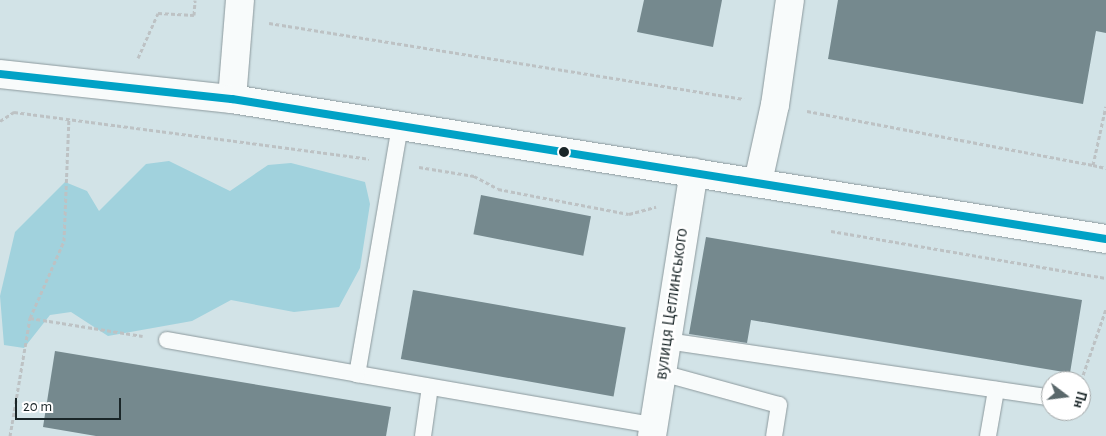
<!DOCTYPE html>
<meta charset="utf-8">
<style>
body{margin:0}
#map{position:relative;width:1106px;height:436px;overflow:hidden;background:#d2e3e7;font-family:"Alegreya Sans",sans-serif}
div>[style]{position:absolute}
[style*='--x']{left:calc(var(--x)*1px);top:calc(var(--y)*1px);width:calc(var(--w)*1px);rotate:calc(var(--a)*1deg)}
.green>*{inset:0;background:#a1d2dd}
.building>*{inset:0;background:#75898e;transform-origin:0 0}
.path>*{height:3px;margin-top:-1.5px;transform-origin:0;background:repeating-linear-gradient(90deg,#bdc2c4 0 4px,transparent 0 6.5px)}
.roads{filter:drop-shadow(0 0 1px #8c999d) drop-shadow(0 0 1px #8c999d)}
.lane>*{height:16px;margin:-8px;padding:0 8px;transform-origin:8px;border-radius:8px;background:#f8fbfb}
.street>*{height:28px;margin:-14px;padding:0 14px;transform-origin:14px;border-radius:14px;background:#f8fbfb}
.secondary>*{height:28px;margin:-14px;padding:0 14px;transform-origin:14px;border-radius:14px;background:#f8fbfb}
.bus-1>*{height:8px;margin:-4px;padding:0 4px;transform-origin:4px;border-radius:4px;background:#01a2c6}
.dots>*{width:14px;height:14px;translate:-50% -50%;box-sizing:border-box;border:2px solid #fff;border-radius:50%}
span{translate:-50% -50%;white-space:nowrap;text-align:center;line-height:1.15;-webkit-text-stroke:5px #fff;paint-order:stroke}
.street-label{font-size:18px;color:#1a2628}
.north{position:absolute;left:1041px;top:371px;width:50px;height:50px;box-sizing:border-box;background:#fff;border:1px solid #a3a8a9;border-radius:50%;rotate:105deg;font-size:14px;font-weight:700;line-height:20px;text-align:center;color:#1a2628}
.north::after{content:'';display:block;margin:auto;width:18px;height:22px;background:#5a686b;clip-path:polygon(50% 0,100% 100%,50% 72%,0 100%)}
.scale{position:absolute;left:15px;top:398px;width:106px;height:22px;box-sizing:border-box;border:2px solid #1a2628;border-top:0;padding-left:6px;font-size:15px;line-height:18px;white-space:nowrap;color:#1a2628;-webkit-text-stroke:4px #fff;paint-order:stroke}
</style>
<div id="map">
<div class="green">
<div style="clip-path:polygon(169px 161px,230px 191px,268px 165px,291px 163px,365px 182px,370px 204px,360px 268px,339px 307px,294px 312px,231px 300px,192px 321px,108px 336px,71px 312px,50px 315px,24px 348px,4px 345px,0 296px,15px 232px,65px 182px,87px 191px,99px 211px,146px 164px)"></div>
</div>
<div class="building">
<div style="clip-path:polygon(644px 0,722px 0,713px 47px,637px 32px)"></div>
<div style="clip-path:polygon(838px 0,1106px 0,1106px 33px,1096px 31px,1083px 104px,828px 59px)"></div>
<div style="left:481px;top:195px;width:112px;height:40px;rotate:11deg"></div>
<div style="clip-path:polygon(706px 237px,1082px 300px,1070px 373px,751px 320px,747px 343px,689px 334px)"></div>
<div style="left:413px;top:290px;width:216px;height:70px;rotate:10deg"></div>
<div style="clip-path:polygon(55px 351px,391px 407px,386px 436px,96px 436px,43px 427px)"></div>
</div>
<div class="path">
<div style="--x:269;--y:23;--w:481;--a:9.1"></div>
<div style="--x:138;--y:58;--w:49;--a:-66"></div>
<div style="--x:158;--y:13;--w:36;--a:3"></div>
<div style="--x:194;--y:15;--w:15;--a:-86"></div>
<div style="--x:807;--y:111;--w:291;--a:10.7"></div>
<div style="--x:1093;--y:165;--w:60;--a:-77.6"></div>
<div style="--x:0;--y:121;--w:17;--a:-33"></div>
<div style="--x:14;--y:112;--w:358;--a:7.5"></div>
<div style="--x:1093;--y:165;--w:13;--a:13"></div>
<div style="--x:419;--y:167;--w:56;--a:9.3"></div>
<div style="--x:474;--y:176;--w:27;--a:28"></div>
<div style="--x:498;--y:189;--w:133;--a:10.8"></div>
<div style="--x:629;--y:214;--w:28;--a:-15"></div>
<div style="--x:831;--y:231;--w:279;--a:9.7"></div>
<div style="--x:30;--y:318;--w:114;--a:9.1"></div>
<div style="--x:1081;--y:381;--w:76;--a:-70.9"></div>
<div style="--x:10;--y:436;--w:120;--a:-80.4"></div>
<div style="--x:30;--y:318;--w:84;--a:-66.2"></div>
<div style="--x:64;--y:241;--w:122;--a:-87.7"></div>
</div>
<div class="roads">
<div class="lane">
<div style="--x:400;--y:126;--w:252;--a:99.8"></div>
<div style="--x:357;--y:374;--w:300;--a:9.8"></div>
<div style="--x:167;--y:340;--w:193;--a:10.1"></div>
<div style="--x:667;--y:341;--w:388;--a:8.4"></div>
<div style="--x:662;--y:373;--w:121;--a:15.3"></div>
<div style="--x:779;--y:405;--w:31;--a:99"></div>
<div style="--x:423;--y:436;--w:49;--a:-81.9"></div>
<div style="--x:988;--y:436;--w:47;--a:-80.1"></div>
</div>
<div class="street">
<div style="--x:232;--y:99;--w:99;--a:-85.4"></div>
<div style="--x:758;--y:182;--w:79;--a:-77.6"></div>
<div style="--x:775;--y:105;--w:106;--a:-81.9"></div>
<div style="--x:652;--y:436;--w:267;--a:-81"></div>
</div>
<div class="secondary">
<div style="--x:0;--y:74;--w:233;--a:6.2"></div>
<div style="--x:232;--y:99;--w:885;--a:9.1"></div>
</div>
</div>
<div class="bus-1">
<div style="--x:0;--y:74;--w:233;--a:6.2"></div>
<div style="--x:232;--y:99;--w:885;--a:9.1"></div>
</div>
<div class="dots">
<div style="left:564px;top:152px;background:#1a2628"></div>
</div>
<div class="street-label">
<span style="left:672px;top:304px;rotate:-82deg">вулиця Цеглинського</span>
</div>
<div class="north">Пн</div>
<div class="scale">20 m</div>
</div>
